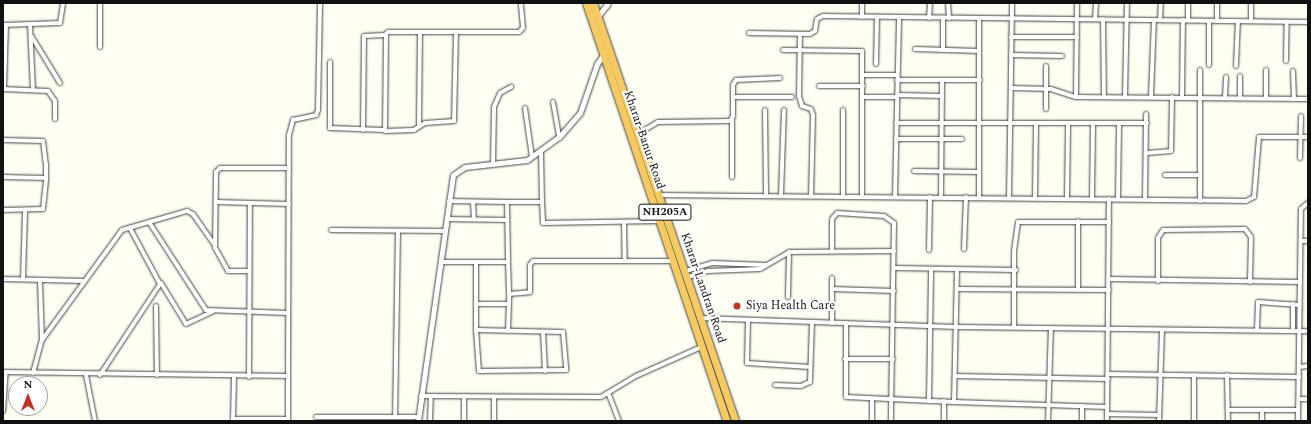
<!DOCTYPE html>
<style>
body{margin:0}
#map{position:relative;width:1311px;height:424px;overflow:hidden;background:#fffef3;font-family:Spectral,serif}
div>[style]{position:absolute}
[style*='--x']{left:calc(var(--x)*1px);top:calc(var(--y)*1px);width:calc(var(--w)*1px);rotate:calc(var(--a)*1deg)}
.roads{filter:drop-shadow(0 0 1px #434343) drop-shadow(0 0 1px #434343)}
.minor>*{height:4px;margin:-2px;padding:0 2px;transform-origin:2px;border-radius:2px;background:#fff}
.tertiary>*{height:5px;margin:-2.5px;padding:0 2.5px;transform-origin:2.5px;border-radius:2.5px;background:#fff}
.trunk>*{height:7px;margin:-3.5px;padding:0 3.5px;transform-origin:3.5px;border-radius:3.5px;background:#f6ca62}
.dots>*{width:11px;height:11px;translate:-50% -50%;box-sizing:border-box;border:2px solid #fff;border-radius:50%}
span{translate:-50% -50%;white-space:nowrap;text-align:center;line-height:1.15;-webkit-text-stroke:4px #fff;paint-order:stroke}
.shield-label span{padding:1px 3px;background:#fff;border:1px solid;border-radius:3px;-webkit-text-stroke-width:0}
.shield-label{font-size:11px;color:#101010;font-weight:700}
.street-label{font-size:12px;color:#101010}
.poi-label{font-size:12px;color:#101010}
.left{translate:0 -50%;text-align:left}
.frame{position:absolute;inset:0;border:4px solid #101010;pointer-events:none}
.north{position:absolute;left:8px;top:376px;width:40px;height:40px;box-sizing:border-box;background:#fff;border:1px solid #9f9f9f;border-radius:50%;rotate:0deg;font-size:11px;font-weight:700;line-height:16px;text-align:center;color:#101010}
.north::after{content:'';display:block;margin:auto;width:14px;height:18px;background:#c12f26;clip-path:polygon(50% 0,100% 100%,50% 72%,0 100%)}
</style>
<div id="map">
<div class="roads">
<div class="minor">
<div style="--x:948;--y:3;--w:15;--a:86"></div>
<div style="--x:862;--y:17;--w:14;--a:-90"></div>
<div style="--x:929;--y:18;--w:15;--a:-86"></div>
<div style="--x:1095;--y:19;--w:16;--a:-86"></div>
<div style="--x:1103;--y:19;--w:77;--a:89.3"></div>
<div style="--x:1160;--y:20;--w:17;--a:-87"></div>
<div style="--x:1188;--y:20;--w:17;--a:-90"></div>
<div style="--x:1217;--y:21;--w:18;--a:-90"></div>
<div style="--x:1251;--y:21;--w:18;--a:-90"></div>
<div style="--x:30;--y:24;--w:65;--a:87.4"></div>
<div style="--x:3;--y:25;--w:57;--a:-2"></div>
<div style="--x:60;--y:23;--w:20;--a:-81"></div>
<div style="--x:456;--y:33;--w:88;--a:91.3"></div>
<div style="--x:454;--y:121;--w:29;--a:176"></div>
<div style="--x:425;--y:123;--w:13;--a:148"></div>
<div style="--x:414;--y:130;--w:29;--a:178"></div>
<div style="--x:385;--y:131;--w:97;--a:-89.4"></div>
<div style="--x:386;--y:34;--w:3;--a:-45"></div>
<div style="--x:388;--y:32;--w:131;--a:0"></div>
<div style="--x:519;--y:32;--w:6;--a:-45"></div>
<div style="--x:523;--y:28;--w:25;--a:-95"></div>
<div style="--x:749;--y:33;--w:61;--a:0.9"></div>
<div style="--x:810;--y:34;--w:6;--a:-31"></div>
<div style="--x:815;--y:31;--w:12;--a:-81"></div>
<div style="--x:817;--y:19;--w:7;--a:-27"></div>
<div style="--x:823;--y:16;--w:485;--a:0.7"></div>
<div style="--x:800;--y:34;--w:62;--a:90.9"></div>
<div style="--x:799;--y:96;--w:10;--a:73"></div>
<div style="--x:802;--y:106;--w:9;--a:18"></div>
<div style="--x:811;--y:109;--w:6;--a:72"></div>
<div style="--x:813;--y:115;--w:80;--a:91.4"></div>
<div style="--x:32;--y:37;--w:54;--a:58.7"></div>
<div style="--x:1011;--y:37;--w:66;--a:0"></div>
<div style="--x:100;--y:47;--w:44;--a:-90"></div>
<div style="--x:915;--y:49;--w:64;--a:1.8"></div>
<div style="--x:783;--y:50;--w:79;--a:0.7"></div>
<div style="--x:862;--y:51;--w:146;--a:90"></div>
<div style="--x:943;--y:50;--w:32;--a:-90"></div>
<div style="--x:1011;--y:55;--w:51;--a:1.1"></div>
<div style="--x:1286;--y:61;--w:39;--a:-89"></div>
<div style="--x:330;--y:62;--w:66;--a:90"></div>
<div style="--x:330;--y:128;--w:54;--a:2.1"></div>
<div style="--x:876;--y:64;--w:47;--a:-88.8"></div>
<div style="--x:1209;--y:65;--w:44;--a:-90"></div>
<div style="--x:1046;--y:66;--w:43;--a:90"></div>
<div style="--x:1236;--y:66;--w:45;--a:-87.5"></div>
<div style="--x:1200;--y:70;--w:131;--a:90"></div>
<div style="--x:1293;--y:71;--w:28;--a:88"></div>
<div style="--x:863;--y:75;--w:34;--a:0"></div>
<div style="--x:1240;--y:76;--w:22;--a:90"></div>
<div style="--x:897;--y:80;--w:83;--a:0"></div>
<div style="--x:819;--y:86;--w:44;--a:0"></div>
<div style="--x:1011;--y:88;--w:40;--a:1.4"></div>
<div style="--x:1051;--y:89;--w:26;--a:18"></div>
<div style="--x:1076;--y:97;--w:232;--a:0.5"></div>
<div style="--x:3;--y:89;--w:45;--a:2.5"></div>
<div style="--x:48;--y:91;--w:12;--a:55"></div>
<div style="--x:55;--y:101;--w:18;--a:90"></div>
<div style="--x:4;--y:89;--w:64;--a:-88.2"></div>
<div style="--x:897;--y:95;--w:45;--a:1.3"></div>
<div style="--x:1125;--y:96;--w:93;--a:-88.8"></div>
<div style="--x:733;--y:97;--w:59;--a:0"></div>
<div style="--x:863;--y:97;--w:34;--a:0"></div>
<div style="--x:1076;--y:97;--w:94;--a:-89.4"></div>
<div style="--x:1151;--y:97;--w:77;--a:-87.8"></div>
<div style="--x:1182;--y:97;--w:77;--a:-89.3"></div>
<div style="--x:1225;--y:97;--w:20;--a:-87"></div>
<div style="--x:1266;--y:98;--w:28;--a:-90"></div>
<div style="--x:553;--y:102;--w:36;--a:80"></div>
<div style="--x:525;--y:108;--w:49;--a:81.9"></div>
<div style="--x:765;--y:110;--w:85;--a:89.3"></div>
<div style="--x:843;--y:110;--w:86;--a:90"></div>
<div style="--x:896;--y:123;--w:251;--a:0"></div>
<div style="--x:419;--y:125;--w:92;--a:-89.4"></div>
<div style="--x:363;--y:130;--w:94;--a:-89.4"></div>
<div style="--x:364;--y:36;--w:21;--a:-3"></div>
<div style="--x:638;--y:134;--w:23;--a:-31"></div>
<div style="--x:658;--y:122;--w:72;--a:-0.8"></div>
<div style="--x:730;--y:121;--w:6;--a:-59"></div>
<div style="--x:733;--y:116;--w:31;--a:-90"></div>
<div style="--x:733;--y:85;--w:6;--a:-59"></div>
<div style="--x:736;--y:80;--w:44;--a:-2.6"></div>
<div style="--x:896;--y:139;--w:66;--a:0"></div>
<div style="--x:3;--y:140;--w:40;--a:1.4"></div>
<div style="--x:43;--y:141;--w:23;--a:83"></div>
<div style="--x:46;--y:164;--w:14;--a:90"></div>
<div style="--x:46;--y:178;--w:43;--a:-178.7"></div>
<div style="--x:541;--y:151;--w:51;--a:88.9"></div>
<div style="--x:1147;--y:153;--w:24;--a:-5"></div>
<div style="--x:1171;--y:151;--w:54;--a:-88.9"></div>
<div style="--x:1300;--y:158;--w:42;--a:-88.6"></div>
<div style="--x:493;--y:165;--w:58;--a:-89"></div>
<div style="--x:494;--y:107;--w:15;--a:-67"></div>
<div style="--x:500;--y:93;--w:13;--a:-29"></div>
<div style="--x:914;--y:171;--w:64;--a:0.9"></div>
<div style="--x:1165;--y:175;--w:35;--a:0"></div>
<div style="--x:732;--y:177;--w:57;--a:-90"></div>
<div style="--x:658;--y:195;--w:588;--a:0.58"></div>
<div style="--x:1246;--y:201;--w:9;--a:-27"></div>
<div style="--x:1254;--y:197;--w:60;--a:-85.2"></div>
<div style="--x:1259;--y:137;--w:49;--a:0"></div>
<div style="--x:781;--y:195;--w:85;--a:-88"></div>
<div style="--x:895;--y:197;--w:179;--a:-88.7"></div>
<div style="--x:941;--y:197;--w:117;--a:-89.5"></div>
<div style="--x:979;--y:197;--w:179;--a:-90"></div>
<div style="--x:1009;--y:198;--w:195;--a:-89.1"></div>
<div style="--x:1035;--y:198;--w:73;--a:-89.2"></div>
<div style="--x:1067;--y:199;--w:75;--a:-89.2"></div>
<div style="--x:1092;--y:199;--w:75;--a:-89.2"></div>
<div style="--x:1118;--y:199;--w:75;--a:-89.2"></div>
<div style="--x:1145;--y:200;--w:86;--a:-89.3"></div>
<div style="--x:449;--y:201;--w:58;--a:1"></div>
<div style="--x:507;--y:202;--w:60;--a:89"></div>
<div style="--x:216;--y:202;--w:73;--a:1.6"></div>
<div style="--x:473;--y:202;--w:17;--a:87"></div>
<div style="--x:507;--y:202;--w:35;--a:0"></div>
<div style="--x:542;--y:202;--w:21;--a:87"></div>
<div style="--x:543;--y:223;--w:117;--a:-1"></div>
<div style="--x:3;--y:210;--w:40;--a:-1.4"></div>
<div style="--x:43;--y:209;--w:31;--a:-84"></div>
<div style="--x:447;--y:219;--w:60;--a:1"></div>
<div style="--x:149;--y:222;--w:105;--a:57.1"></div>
<div style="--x:206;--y:310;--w:82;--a:2.1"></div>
<div style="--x:624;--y:222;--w:39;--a:89"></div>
<div style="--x:331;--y:230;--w:114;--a:0.5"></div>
<div style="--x:398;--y:231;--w:186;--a:90.9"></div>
<div style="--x:395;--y:417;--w:23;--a:0"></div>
<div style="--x:1301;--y:241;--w:7;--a:0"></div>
<div style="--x:964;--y:249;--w:52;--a:-87.8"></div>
<div style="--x:929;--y:250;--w:53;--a:-88.9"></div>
<div style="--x:832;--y:251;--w:32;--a:-90"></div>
<div style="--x:832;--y:219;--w:8;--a:-50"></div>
<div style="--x:837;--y:213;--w:47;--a:3.7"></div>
<div style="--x:884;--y:216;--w:12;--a:35"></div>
<div style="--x:894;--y:223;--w:198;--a:90.9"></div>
<div style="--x:441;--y:262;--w:67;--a:0"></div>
<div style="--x:508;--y:262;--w:32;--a:88"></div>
<div style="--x:509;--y:294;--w:21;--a:-5"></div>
<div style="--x:530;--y:292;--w:27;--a:-90"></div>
<div style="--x:530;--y:265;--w:5;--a:-53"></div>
<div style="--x:533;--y:261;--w:139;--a:0"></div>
<div style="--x:476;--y:262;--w:68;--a:90"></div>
<div style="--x:476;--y:330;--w:87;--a:1.3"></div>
<div style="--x:563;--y:332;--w:38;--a:85"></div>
<div style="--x:566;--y:370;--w:87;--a:179.3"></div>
<div style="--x:479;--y:371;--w:41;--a:-94.2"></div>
<div style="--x:894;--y:268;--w:122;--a:0.9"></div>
<div style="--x:249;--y:271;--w:21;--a:180"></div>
<div style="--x:228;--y:271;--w:26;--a:-119"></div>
<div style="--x:215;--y:248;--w:76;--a:-89.2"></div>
<div style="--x:216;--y:172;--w:6;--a:-45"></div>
<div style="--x:220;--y:168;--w:69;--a:0"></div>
<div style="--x:686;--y:271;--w:27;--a:-17"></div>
<div style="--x:712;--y:263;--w:54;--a:2.1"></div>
<div style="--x:688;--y:277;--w:21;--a:-17"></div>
<div style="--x:708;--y:271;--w:52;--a:-2.2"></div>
<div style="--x:760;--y:269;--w:34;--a:-30"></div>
<div style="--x:789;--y:252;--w:105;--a:-0.5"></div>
<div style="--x:3;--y:279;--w:82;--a:1.4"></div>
<div style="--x:23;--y:279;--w:69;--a:-88.3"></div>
<div style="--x:1109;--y:279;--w:191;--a:0.9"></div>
<div style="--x:40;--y:280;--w:60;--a:88.1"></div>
<div style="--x:1158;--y:281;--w:43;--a:-90"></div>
<div style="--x:1158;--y:238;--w:9;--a:-58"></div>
<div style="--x:1163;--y:230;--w:82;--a:-0.7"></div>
<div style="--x:1245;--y:229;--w:10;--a:53"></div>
<div style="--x:1251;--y:237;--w:45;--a:91.3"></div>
<div style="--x:161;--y:283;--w:48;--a:58.6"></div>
<div style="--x:186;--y:324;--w:29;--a:-25"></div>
<div style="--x:832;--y:289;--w:11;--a:-90"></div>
<div style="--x:958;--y:289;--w:151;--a:0.4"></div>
<div style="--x:1078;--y:290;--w:69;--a:-90"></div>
<div style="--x:788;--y:297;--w:45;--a:-88.7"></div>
<div style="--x:476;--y:304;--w:33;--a:0"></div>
<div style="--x:1293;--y:304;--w:26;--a:90"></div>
<div style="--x:156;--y:306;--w:69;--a:89.2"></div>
<div style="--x:699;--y:318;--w:258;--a:2"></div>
<div style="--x:957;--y:327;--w:351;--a:0.7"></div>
<div style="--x:748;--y:320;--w:43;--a:91.3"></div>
<div style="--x:747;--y:363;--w:63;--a:3.6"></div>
<div style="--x:832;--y:323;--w:34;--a:-90"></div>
<div style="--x:832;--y:289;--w:62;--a:1.8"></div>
<div style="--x:846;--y:323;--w:74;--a:90"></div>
<div style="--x:846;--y:397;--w:108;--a:2.7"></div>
<div style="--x:954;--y:402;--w:132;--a:-88.7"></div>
<div style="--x:1014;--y:327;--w:76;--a:-90"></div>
<div style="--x:1014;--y:251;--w:29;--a:-82"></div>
<div style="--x:1018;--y:222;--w:91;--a:0"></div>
<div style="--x:1257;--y:330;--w:28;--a:-88"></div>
<div style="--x:1258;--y:302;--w:41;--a:4.2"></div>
<div style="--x:508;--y:331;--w:37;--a:-88"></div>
<div style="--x:543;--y:332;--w:39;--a:87"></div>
<div style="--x:845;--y:359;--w:48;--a:0"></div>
<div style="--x:1299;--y:367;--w:9;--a:-6"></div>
<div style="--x:3;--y:372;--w:285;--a:0.8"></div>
<div style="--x:288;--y:376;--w:241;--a:-89.8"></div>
<div style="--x:289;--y:135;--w:16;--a:-75"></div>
<div style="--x:293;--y:120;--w:24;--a:-12"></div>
<div style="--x:316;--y:115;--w:5;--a:-68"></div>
<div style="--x:318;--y:110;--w:107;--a:-88.9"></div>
<div style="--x:33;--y:373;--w:34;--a:-75"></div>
<div style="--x:42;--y:340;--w:136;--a:-54"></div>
<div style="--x:122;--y:230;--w:68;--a:-16.3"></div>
<div style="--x:187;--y:211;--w:7;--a:27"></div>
<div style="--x:193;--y:214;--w:37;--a:55"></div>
<div style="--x:1108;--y:374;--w:191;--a:0.9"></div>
<div style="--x:86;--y:375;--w:47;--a:78.9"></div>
<div style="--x:100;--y:375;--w:109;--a:-56.6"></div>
<div style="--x:160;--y:284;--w:64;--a:-118.2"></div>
<div style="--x:1194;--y:375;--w:46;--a:90"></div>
<div style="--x:1227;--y:375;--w:46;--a:88.8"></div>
<div style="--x:288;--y:376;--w:45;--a:90"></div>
<div style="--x:955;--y:376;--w:153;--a:1.1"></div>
<div style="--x:249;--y:377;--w:174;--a:-89.7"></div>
<div style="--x:775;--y:385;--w:26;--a:2"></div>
<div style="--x:801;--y:386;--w:10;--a:-24"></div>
<div style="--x:810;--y:382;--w:59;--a:-88.1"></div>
<div style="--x:609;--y:395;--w:28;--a:69"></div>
<div style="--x:421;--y:396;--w:180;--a:0.3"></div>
<div style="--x:601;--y:397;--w:41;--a:-31"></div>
<div style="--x:636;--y:376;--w:71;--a:-24"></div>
<div style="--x:494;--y:397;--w:24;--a:90"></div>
<div style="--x:872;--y:399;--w:22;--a:90"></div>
<div style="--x:1299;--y:399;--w:9;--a:0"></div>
<div style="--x:929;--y:401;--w:131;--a:-89.1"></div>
<div style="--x:954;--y:402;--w:153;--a:1.9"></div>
<div style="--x:1228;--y:410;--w:70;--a:0"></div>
<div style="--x:3;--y:411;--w:39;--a:-86"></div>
<div style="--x:1107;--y:414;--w:52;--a:1.1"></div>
<div style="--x:316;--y:417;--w:79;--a:0"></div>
<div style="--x:233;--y:419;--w:55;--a:0"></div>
<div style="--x:233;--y:420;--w:43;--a:-88.7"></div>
<div style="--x:430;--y:421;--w:25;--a:-88"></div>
<div style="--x:464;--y:421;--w:25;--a:-90"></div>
<div style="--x:944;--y:421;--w:20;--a:-90"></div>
<div style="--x:1048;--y:421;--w:93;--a:-88.2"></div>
<div style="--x:1082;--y:421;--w:15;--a:-90"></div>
<div style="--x:1107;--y:421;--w:222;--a:-89.5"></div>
<div style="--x:1159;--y:421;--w:91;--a:-88.1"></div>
<div style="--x:1262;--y:421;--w:11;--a:-90"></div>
<div style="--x:1298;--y:421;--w:212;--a:-89.2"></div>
<div style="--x:1301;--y:209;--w:9;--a:-41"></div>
</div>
<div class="tertiary">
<div style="--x:598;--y:16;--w:16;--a:-52"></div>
<div style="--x:418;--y:421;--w:248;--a:-81.9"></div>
<div style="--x:453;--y:175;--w:14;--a:-34"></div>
<div style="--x:465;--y:167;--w:62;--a:-6.4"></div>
<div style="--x:527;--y:160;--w:39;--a:-36"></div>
<div style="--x:559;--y:137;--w:32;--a:-49"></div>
<div style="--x:580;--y:113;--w:52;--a:-70.9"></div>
<div style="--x:597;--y:64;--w:14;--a:-56"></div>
</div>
<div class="trunk">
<div style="--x:586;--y:3;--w:441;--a:71.4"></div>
<div style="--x:593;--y:3;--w:441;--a:71.2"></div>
</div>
</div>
<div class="dots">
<div style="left:737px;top:306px;background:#c12f26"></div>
</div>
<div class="shield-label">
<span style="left:665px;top:212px">NH205A</span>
</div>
<div class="street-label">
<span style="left:644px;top:140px;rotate:71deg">Kharar-Banur Road</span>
<span style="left:703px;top:288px;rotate:71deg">Kharar-Landran Road</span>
</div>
<div class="poi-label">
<span class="left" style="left:746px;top:306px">Siya Health Care</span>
</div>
<div class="frame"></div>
<div class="north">N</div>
</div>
